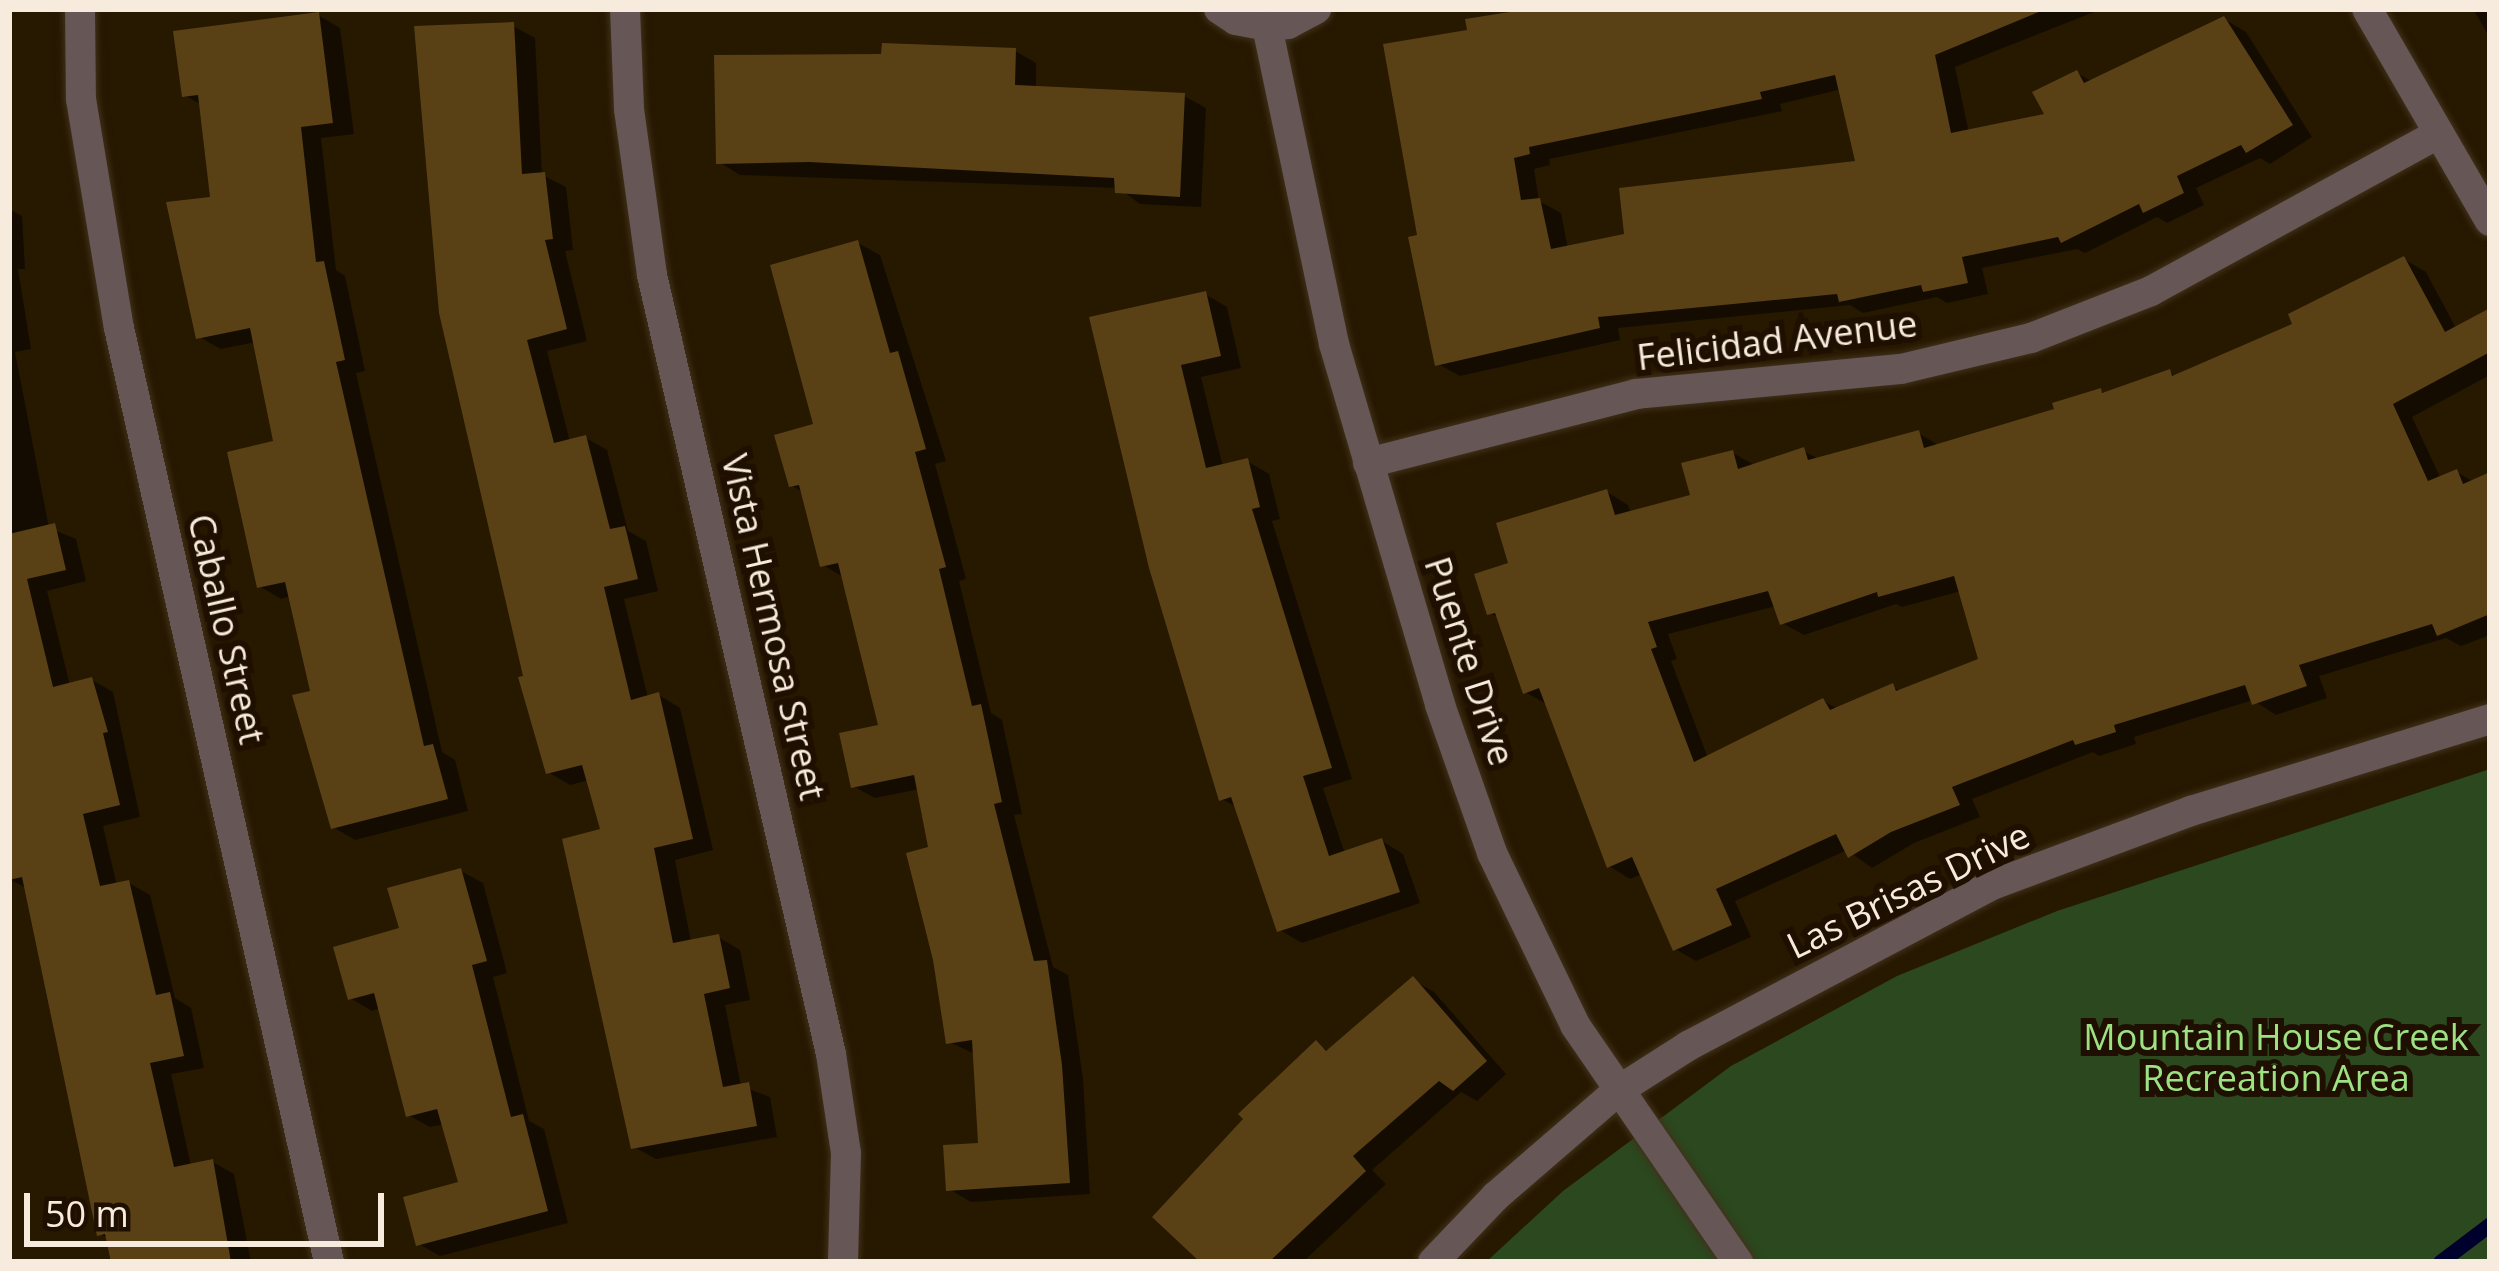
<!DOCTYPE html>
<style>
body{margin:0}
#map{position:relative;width:2499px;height:1271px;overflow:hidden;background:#271800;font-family:"Open Sans",sans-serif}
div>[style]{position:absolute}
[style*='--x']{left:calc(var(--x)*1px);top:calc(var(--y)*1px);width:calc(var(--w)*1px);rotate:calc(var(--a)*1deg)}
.green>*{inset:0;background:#2b481f}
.shadow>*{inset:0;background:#0007}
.stream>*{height:15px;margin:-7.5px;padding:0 7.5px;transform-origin:7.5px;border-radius:7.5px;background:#00002c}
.building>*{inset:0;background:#5a4015}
.roads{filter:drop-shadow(0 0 3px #40311a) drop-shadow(0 0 3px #40311a)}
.street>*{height:30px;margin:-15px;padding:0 15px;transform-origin:15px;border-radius:15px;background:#665656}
span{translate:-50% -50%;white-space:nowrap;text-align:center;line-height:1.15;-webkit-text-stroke:12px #1e0f00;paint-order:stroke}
.street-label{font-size:36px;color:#f6ebdc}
.park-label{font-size:36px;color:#9de182}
.frame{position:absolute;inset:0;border:12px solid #f6ebdc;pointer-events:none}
.scale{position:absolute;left:24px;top:1193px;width:360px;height:54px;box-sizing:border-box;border:6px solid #f6ebdc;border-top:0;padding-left:15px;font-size:36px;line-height:42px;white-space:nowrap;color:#f6ebdc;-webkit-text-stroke:9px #1e0f00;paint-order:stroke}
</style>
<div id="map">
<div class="green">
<div style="clip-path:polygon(2490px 769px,2490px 1262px,1486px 1262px,1563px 1191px,1731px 1066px,1897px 976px,2057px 911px)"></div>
</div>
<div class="shadow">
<div style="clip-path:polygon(evenodd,1547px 9px,2102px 9px,1955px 67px,1969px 133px,2048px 117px,2077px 73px,2093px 82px,2224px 19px,2246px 32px,2312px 137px,2270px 164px,2260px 158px,2196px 188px,2204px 205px,2167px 223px,2157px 217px,2085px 253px,2077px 249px,1982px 268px,1988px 294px,1947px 303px,1937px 297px,1863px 313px,1850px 305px,1618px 328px,1620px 340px,1460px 376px,1438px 364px,1421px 237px,1470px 32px,1547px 9px,1842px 89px,1858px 164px,1627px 236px,1568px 249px,1561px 213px,1539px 201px,1534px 169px,1550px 165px,1549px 159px,1782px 111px,1780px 104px,1842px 89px)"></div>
<div style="clip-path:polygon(2473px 9px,2490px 9px,2490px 38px)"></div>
<div style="clip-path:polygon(318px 15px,340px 28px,354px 134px,321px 138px,336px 270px,345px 276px,365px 371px,356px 373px,442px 752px,455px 760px,468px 811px,355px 840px,333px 827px,313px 693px,291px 596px,281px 599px,259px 586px,277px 443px,256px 342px,221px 349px,199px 337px,213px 200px,202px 105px,184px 95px)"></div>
<div style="clip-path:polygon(513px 26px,535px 38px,542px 175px,566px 187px,573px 250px,565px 251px,587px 341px,547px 351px,570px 442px,586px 438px,607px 450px,628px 531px,646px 541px,658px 591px,624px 599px,648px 698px,659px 695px,680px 708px,713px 850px,675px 860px,691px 942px,718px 937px,740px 950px,750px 1000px,725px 1005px,741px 1086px,770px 1097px,777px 1137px,656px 1159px,634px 1147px,603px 831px,589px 780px,570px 785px,548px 772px,526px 678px)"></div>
<div style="clip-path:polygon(1015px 51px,1036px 63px,1036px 89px,1184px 96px,1206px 108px,1201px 207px,1140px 204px,1118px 188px,740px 175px,719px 162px,884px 57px)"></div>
<div style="clip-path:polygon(9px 209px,22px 216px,25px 269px,18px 269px,31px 349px,15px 352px,49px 528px,76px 539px,86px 581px,47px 591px,70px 686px,92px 680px,113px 692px,140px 817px,103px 826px,117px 886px,129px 883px,150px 895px,175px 998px,191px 1008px,204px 1068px,171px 1074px,191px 1166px,213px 1162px,234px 1174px,251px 1262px,114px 1262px,109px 1239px,100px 1234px,28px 889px,9px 879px)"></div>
<div style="clip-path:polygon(858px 243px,880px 255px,946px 461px,935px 464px,966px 579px,959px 581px,991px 713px,1002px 720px,1022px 814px,1014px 815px,1053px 967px,1068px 975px,1083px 1079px,1090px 1194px,971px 1202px,949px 1189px,981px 1145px,975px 1054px,949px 1042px,932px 849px,920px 789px,875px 798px,853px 786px,881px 727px,845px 578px,823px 565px,804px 493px,791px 485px,817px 426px)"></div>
<div style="clip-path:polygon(evenodd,2404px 259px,2426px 272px,2457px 330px,2490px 320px,2490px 375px,2412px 417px,2441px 479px,2457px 472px,2474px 482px,2490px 475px,2490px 635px,2461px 646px,2446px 638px,2319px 676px,2327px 698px,2276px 715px,2253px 700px,2134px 737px,2136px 744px,2099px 756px,2093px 752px,1972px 799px,1980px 817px,1914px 843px,1872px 868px,1847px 850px,1735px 901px,1751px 937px,1696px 961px,1675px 949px,1642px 874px,1630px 879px,1609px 866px,1548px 705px,1525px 692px,1500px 619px,1490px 613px,1511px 565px,1607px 492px,1628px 505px,1631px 514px,1694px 498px,1733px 453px,1756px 466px,1803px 451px,1821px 460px,1918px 433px,1940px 446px,2058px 411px,2100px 391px,2106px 394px,2169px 372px,2177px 377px,2296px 325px,2404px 259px,1961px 591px,1981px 661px,1901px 692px,1892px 686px,1838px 709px,1823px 701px,1708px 758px,1671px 661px,1677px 659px,1668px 634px,1776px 606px,1782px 623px,1804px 635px,1896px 604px,1902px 607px,1961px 591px)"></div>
<div style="clip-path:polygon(1205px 294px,1227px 307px,1241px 368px,1201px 377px,1223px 467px,1247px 461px,1269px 474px,1280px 519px,1272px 521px,1352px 779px,1323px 788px,1345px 854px,1382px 841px,1403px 854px,1420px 903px,1302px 943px,1280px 930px,1238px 808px,1222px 799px,1092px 320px)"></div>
<div style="clip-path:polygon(461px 871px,483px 883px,507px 973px,493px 977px,529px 1121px,544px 1129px,568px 1223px,440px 1256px,419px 1244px,461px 1185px,445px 1124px,430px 1127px,408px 1115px,381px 1008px,372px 1011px,350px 998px,402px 931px)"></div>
<div style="clip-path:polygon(1413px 980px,1434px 992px,1506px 1074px,1477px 1101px,1461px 1092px,1372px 1170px,1386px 1184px,1306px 1259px,1310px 1262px,1205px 1262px,1316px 1044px,1330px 1052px)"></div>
</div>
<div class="stream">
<div style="--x:2440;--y:1262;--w:63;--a:-37.2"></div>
</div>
<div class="building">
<div style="clip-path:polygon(evenodd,1529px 9px,2046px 9px,1935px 55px,1951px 133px,2044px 114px,2032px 92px,2077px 70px,2084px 83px,2224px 16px,2293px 125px,2246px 153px,2241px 145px,2177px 176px,2184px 193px,2143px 213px,2139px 204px,2061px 243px,2058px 237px,1962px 257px,1968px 283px,1923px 292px,1921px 285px,1839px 302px,1837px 294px,1598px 317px,1600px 328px,1435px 366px,1408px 237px,1417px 235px,1383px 44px,1467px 30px,1465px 19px,1529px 9px,1835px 75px,1855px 161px,1619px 188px,1624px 234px,1551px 249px,1540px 198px,1521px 200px,1514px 158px,1530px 154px,1529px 147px,1762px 99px,1760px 92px,1835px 75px)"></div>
<div style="clip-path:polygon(319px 12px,333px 123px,301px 127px,316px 262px,324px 261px,345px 360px,336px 362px,424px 746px,433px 744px,448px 799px,331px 829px,292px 695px,310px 691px,285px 582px,257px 588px,227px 452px,273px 441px,250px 328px,196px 339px,166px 202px,210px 197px,198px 95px,182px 97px,173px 31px)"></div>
<div style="clip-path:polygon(514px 22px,522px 174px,545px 172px,553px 239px,545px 240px,567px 329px,527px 340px,554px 443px,586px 435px,610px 529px,625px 526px,638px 579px,604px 587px,631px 700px,659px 692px,693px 839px,654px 848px,673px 943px,719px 934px,730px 988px,704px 994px,723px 1087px,749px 1082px,757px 1126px,631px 1149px,562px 839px,600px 829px,582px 765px,546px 774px,518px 677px,523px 676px,439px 313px,414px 26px)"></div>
<div style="clip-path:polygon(882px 43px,1016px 48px,1015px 85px,1185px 93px,1180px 197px,1115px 193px,1114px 178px,809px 162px,716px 164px,714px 55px,881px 54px)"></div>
<div style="clip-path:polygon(858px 240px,890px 353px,898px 351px,926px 449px,915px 452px,946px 567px,939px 569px,972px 706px,981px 704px,1002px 802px,994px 804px,1034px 961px,1047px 960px,1062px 1065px,1070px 1183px,946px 1191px,943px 1145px,978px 1143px,972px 1040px,946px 1044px,933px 960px,906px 853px,928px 847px,914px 775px,851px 788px,839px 733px,878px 725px,838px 563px,820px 567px,799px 485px,789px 487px,774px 435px,813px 424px,770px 265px)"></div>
<div style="clip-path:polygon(evenodd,2404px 256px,2445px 332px,2490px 308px,2490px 352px,2393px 404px,2428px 481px,2457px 469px,2463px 484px,2490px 472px,2490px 614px,2437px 636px,2432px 624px,2299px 665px,2307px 686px,2252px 705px,2245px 685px,2114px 725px,2116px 732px,2075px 745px,2073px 740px,1952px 787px,1960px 805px,1891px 832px,1848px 858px,1836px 834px,1716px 889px,1732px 925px,1673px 951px,1632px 857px,1607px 868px,1539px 688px,1523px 694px,1495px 613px,1487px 615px,1474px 574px,1508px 563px,1496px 523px,1607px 489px,1615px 515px,1690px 495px,1681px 463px,1733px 450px,1738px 469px,1804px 447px,1808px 460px,1919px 430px,1924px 448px,2054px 409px,2052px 403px,2101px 388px,2102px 393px,2170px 369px,2172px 376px,2292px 324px,2288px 314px,2404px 256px,1954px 576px,1978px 659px,1896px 691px,1893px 683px,1830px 710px,1823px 698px,1694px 762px,1651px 649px,1657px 647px,1648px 622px,1768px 591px,1780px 625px,1877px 592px,1878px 597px,1954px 576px)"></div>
<div style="clip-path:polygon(1206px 291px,1221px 356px,1181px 365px,1206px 468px,1248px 458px,1260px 507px,1252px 509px,1332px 768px,1303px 776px,1329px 856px,1382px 838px,1400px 892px,1277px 932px,1231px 797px,1219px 801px,1149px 568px,1089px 317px)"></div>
<div style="clip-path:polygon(55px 523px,66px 570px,27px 579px,53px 687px,92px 677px,108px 732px,103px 733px,120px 805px,83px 814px,100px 886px,129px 880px,156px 995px,170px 992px,184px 1056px,150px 1063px,174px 1167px,213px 1159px,231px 1262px,111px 1262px,105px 1234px,97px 1236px,22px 877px,9px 880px,9px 534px)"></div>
<div style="clip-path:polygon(461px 868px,487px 961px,472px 965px,511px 1117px,523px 1114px,548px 1211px,416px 1246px,403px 1197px,458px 1182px,437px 1109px,406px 1117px,374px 993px,348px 1000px,333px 947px,399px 928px,387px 888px)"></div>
<div style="clip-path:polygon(1413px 976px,1487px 1061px,1453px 1091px,1439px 1081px,1353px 1156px,1366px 1171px,1269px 1262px,1200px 1262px,1152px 1217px,1243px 1119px,1238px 1114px,1316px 1040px,1326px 1051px)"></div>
</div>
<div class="roads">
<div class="street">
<div style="--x:80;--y:9;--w:90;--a:89.4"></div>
<div style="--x:81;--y:99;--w:232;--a:80.6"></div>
<div style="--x:119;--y:328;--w:957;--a:77.33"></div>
<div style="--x:625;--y:9;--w:100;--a:87.7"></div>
<div style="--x:629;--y:109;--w:168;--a:82.1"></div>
<div style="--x:652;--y:275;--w:799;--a:77.06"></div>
<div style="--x:831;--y:1054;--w:100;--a:81.4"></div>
<div style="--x:846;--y:1153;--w:109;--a:91.6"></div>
<div style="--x:1219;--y:9;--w:20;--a:33"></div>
<div style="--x:1236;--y:20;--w:32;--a:11"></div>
<div style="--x:1267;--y:26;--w:21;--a:-5"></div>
<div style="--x:1288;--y:24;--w:32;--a:-28"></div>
<div style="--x:2367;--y:9;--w:245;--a:59.9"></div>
<div style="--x:1267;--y:26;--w:325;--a:78.1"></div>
<div style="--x:1334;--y:344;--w:376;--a:73.6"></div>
<div style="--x:1440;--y:705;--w:157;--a:70.6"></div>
<div style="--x:1492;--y:853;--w:191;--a:64.2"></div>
<div style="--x:1575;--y:1025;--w:288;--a:55.5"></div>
<div style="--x:1368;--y:463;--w:277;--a:-14.4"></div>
<div style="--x:1636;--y:394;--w:266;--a:-5.4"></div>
<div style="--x:1901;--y:369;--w:134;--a:-13.4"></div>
<div style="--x:2031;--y:338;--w:129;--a:-21.4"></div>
<div style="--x:2151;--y:291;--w:328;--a:-28.7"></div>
<div style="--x:1433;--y:1262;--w:91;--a:-46.3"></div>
<div style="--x:1496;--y:1196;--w:162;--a:-40.8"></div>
<div style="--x:1619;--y:1090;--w:82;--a:-32.5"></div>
<div style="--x:1688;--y:1046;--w:344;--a:-27.9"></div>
<div style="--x:1992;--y:885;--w:212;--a:-20.4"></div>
<div style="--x:2191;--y:811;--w:313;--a:-17.1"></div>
</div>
</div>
<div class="street-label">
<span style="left:1777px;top:340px;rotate:-7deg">Felicidad Avenue</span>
<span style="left:774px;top:627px;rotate:77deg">Vista Hermosa Street</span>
<span style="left:227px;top:629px;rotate:77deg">Caballo Street</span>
<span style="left:1470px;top:661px;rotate:72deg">Puente Drive</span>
<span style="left:1908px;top:890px;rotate:-26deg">Las Brisas Drive</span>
</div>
<div class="park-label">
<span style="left:2276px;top:1057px">Mountain House Creek<br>Recreation Area</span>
</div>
<div class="frame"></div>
<div class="scale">50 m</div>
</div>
